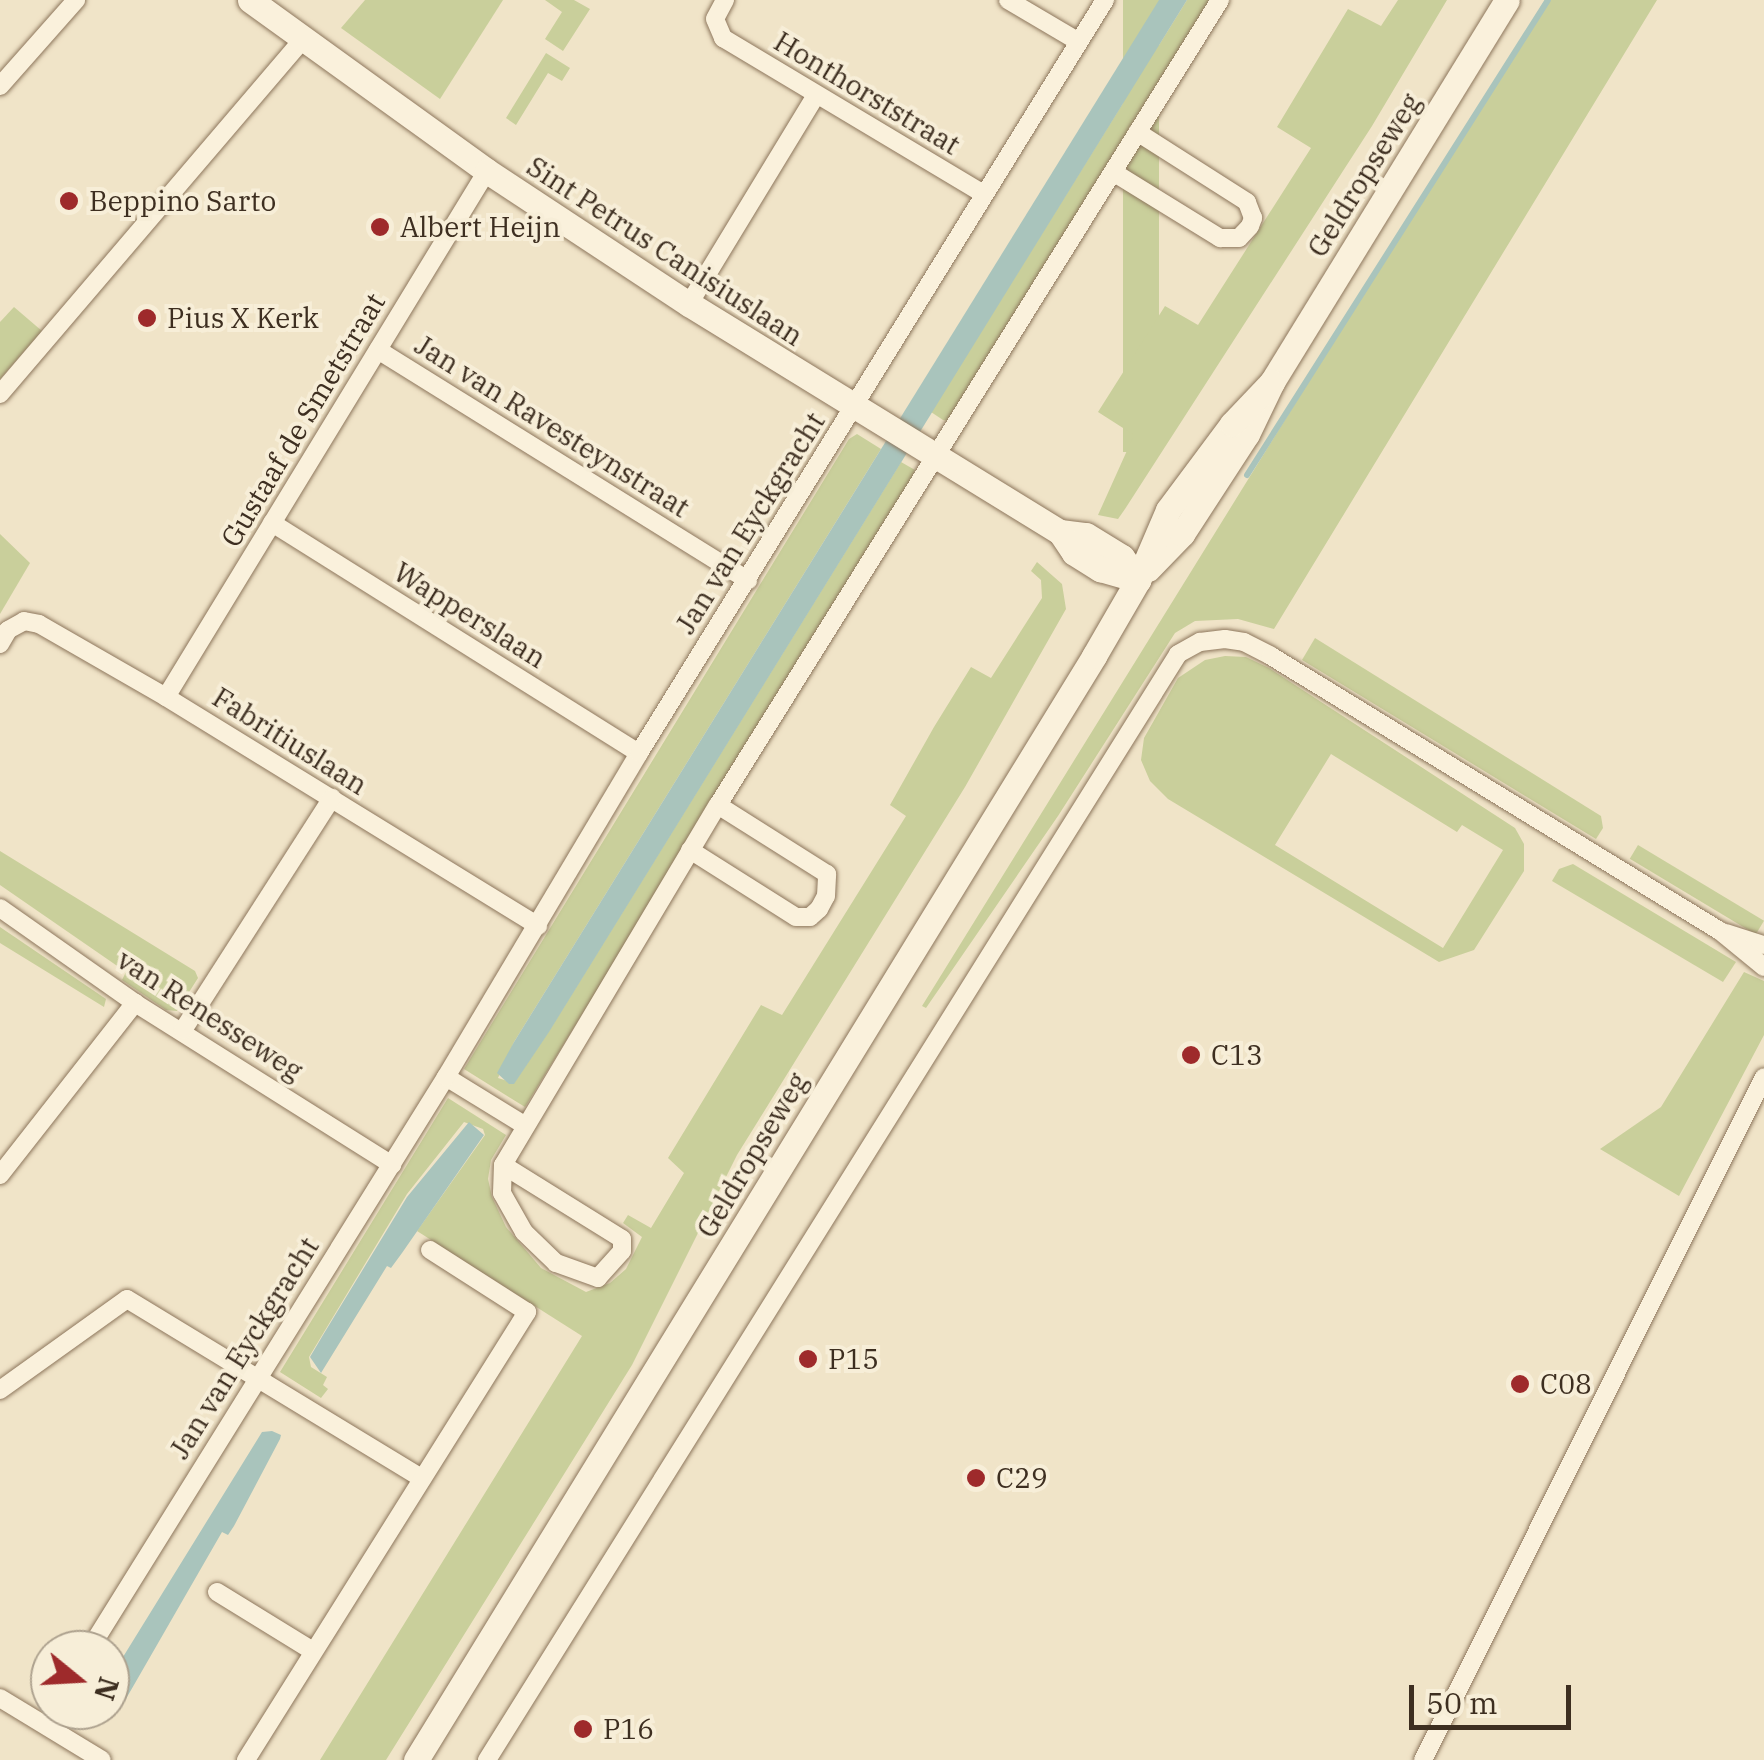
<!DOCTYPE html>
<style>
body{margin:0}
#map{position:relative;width:1764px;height:1760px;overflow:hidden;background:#f0e4c8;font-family:"IBM Plex Serif",serif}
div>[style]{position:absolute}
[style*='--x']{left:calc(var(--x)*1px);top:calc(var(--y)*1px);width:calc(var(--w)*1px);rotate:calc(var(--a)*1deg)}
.green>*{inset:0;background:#c9cf9b;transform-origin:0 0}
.water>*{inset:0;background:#a9c4bc}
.stream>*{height:6px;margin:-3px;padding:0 3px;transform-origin:3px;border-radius:3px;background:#a9c4bc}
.roads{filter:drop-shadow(0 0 2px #8d765c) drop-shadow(0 0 2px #8d765c)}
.street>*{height:18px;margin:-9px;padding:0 9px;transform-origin:9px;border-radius:9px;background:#faf1dc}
.secondary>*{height:25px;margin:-12.5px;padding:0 12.5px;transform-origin:12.5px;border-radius:12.5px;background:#faf1dc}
.dots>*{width:28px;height:28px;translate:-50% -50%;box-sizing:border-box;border:5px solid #f7eed8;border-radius:50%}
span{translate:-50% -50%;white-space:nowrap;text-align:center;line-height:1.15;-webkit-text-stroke:8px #f7eed8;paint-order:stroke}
.street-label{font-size:28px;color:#3d2e20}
.poi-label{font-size:28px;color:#3d2e20}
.left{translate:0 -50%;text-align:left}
.north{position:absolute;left:30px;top:1630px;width:100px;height:100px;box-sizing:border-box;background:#f7eed8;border:2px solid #ada18e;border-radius:50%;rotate:108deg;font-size:28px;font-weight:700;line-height:40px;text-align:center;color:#3d2e20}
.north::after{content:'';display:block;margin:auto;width:35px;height:45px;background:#9e2a2b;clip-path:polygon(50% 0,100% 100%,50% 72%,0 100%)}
.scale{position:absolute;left:1409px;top:1685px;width:162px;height:45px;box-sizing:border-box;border:5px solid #3d2e20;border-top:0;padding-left:12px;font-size:30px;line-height:35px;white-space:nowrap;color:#3d2e20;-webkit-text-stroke:8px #f7eed8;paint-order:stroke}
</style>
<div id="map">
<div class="green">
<div style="clip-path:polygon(365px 0,503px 0,440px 99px,341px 28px)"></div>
<div style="clip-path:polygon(545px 0,574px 0,590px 9px,563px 51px,545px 39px,562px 12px)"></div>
<div style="left:1123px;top:0;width:36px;height:452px"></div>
<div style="clip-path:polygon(1187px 0,1210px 0,949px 421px,943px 420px,931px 412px)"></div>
<div style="clip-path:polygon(1398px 0,1447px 0,1372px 126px,1125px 509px,1118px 519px,1098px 515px,1134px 435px,1098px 412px,1165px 306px,1198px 325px,1311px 148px,1277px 127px,1348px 9px,1381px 26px)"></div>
<div style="clip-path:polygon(1545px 0,1657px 0,1274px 629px,1238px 619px,1195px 621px,1175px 633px,1058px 816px,926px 1008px,922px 1006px)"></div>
<div style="clip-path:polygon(546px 53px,570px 68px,562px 81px,548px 73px,516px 125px,506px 118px)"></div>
<div style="clip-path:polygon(14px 307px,42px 331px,0 379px,0 322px)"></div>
<div style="clip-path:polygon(857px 434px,881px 449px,514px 1042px,498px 1078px,514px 1083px,549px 1031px,901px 462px,915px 470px,911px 481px,525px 1107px,464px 1069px,849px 439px)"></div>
<div style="clip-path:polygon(0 534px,30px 563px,0 614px)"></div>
<div style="clip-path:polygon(1037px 562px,1062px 584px,1066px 609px,965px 787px,737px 1155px,632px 1365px,386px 1760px,320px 1760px,582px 1336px,417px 1231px,485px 1135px,483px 1129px,464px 1122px,407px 1194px,309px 1357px,311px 1367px,327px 1377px,323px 1385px,328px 1389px,321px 1398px,280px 1372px,448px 1098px,506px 1135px,491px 1160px,488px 1179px,492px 1197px,506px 1227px,541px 1268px,586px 1292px,610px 1283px,626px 1269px,642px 1237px,623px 1223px,628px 1215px,651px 1228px,684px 1173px,668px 1158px,761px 1005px,782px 1015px,906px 816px,890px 805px,934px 727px,971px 667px,991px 678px,1042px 598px,1041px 580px,1031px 571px)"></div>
<div style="clip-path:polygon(1315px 638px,1601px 816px,1603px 828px,1596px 839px,1302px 660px)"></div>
<div style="clip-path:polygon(evenodd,1225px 656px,1246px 657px,1269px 668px,1515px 828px,1524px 844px,1524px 871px,1474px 950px,1439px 962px,1168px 799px,1150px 781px,1141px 760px,1144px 738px,1178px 678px,1205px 660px,1225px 656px,1331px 754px,1457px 832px,1462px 825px,1503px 850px,1443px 948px,1275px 845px,1331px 754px)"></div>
<div style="left:1638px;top:845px;width:147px;height:16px;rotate:31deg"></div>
<div style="clip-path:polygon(0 851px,195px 971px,198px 978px,177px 1011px,166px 1010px,122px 980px,126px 972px,0 885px)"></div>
<div style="clip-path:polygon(1573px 864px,1736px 962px,1723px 982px,1552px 881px,1559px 869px)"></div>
<div style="clip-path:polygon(0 927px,106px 999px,104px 1007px,0 943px)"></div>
<div style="clip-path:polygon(1744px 972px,1764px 981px,1764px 1035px,1679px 1196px,1600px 1149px,1661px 1107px)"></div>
</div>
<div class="water">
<div style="clip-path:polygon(1159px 0,1187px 0,549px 1032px,514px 1084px,509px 1084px,497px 1073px,514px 1042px)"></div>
<div style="clip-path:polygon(469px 1122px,484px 1135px,402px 1253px,391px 1268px,387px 1266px,321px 1373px,310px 1357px,323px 1335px,407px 1197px)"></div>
<div style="clip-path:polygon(272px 1431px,281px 1435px,280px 1439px,234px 1526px,228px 1535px,222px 1532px,123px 1704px,117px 1701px,103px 1721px,94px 1710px,110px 1710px,110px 1678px,262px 1432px)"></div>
</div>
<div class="stream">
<div style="--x:1247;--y:475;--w:562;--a:-57.64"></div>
</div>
<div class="roads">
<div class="street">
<div style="--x:725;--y:0;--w:21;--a:118"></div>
<div style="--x:715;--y:19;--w:21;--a:67"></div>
<div style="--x:723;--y:38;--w:304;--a:30.9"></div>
<div style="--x:1008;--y:0;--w:82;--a:30.6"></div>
<div style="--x:0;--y:86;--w:115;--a:-48.5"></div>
<div style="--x:1113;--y:172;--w:126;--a:31.7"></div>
<div style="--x:1220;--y:238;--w:19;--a:0"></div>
<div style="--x:1239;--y:238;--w:16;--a:-47"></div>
<div style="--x:1250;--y:226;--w:9;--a:-69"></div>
<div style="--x:1253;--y:218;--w:17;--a:-111"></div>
<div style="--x:1247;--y:202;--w:130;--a:-147.5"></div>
<div style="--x:689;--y:304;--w:242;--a:-58.7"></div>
<div style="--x:378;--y:350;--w:436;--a:31.9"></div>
<div style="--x:0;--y:394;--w:464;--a:-49.5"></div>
<div style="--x:272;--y:523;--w:433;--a:32.1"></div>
<div style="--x:0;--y:644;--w:16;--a:-60"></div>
<div style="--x:8;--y:630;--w:18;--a:-29"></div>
<div style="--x:24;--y:621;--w:15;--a:11"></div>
<div style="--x:39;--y:624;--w:146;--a:29.9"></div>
<div style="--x:166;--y:697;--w:437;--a:31.6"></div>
<div style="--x:166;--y:697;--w:616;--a:-58.61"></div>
<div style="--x:690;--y:850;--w:125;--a:32.3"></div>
<div style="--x:796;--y:917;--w:14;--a:0"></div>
<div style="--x:810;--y:917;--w:12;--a:-42"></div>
<div style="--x:819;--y:909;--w:15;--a:-62"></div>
<div style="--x:826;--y:896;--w:22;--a:-87"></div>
<div style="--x:827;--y:874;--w:129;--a:-147.7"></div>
<div style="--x:0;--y:908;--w:165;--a:35.1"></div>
<div style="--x:135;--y:1003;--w:304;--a:32.2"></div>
<div style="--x:1726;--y:933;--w:40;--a:18"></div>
<div style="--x:183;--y:1030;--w:276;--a:-57.3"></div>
<div style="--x:446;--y:1077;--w:92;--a:31.6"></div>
<div style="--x:503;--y:1165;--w:419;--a:-59.2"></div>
<div style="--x:718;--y:805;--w:949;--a:-58.05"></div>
<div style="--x:503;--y:1165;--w:140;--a:31.9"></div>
<div style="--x:622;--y:1239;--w:12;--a:90"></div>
<div style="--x:622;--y:1251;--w:36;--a:132"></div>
<div style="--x:598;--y:1278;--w:45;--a:-160.3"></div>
<div style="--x:556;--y:1263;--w:45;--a:-135.9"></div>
<div style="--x:524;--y:1232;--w:45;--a:-119.4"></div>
<div style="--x:502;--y:1193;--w:28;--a:-88"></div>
<div style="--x:0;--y:1175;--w:219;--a:-51.9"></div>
<div style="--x:0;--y:1390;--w:156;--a:-35.6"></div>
<div style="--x:127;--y:1299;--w:344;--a:31.3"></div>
<div style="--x:217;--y:1592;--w:113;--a:31.6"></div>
<div style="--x:89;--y:1650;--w:675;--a:-58.08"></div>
<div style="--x:446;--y:1077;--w:377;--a:-59.2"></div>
<div style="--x:639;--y:753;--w:886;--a:-58.25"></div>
<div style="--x:0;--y:1698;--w:119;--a:31.3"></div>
<div style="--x:246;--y:1760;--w:529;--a:-57.9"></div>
<div style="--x:527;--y:1312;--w:115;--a:-147.4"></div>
<div style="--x:487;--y:1760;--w:1304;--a:-58"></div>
<div style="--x:1178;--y:654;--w:25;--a:-29"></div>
<div style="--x:1200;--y:642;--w:25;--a:-7"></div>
<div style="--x:1225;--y:639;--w:19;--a:9"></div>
<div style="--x:1244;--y:642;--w:30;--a:27"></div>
<div style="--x:1271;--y:656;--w:527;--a:31.49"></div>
<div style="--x:1720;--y:931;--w:57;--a:39.3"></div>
<div style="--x:1423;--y:1760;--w:763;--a:-63.47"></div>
</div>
<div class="secondary">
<div style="--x:250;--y:0;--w:292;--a:35.8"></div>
<div style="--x:487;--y:171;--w:242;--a:33.4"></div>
<div style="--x:689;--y:304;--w:435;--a:31.6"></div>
<div style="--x:1060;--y:532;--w:26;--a:7"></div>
<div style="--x:1086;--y:535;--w:42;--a:31.4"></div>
<div style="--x:1122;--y:557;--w:28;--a:55"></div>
<div style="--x:1060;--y:532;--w:25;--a:56"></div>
<div style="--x:1074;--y:553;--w:31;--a:32"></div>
<div style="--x:1100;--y:569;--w:40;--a:16"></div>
<div style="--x:1148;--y:569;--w:49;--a:-45.8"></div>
<div style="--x:1182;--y:534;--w:119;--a:-57"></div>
<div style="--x:1247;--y:434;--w:58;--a:-64.3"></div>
<div style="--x:1272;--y:382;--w:448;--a:-58.4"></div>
<div style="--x:416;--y:1760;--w:1296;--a:-58.44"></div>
<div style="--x:1094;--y:656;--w:88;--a:-59.9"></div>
<div style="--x:1138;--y:580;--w:76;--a:-66.8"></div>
<div style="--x:1168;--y:510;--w:107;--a:-53.3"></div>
<div style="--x:1232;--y:424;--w:58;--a:-46.4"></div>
</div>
</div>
<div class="dots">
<div style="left:69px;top:201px;background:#9e2a2b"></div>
<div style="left:380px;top:227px;background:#9e2a2b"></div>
<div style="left:147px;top:318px;background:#9e2a2b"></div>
<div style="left:1191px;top:1055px;background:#9e2a2b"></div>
<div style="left:808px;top:1359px;background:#9e2a2b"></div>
<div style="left:1520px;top:1384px;background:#9e2a2b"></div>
<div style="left:976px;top:1478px;background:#9e2a2b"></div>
<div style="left:583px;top:1729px;background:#9e2a2b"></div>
</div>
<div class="street-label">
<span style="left:867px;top:93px;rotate:31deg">Honthorststraat</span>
<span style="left:1364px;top:175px;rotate:-58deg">Geldropseweg</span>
<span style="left:665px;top:251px;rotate:33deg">Sint Petrus Canisiuslaan</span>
<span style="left:303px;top:420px;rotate:-59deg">Gustaaf de Smetstraat</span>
<span style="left:552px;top:426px;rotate:32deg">Jan van Ravesteynstraat</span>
<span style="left:750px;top:523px;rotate:-58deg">Jan van Eyckgracht</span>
<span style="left:470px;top:615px;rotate:32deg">Wapperslaan</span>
<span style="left:290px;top:741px;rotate:32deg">Fabritiuslaan</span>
<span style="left:210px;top:1015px;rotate:33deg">van Renesseweg</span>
<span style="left:752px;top:1155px;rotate:-59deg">Geldropseweg</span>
<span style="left:244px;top:1348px;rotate:-58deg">Jan van Eyckgracht</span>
</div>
<div class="poi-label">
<span class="left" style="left:89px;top:201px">Beppino Sarto</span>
<span class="left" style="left:400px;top:227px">Albert Heijn</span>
<span class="left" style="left:167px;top:318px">Pius X Kerk</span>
<span class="left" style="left:1211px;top:1055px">C13</span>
<span class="left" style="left:828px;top:1359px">P15</span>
<span class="left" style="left:1540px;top:1384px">C08</span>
<span class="left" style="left:996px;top:1478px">C29</span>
<span class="left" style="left:603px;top:1729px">P16</span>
</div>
<div class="north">N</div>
<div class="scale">50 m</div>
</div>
